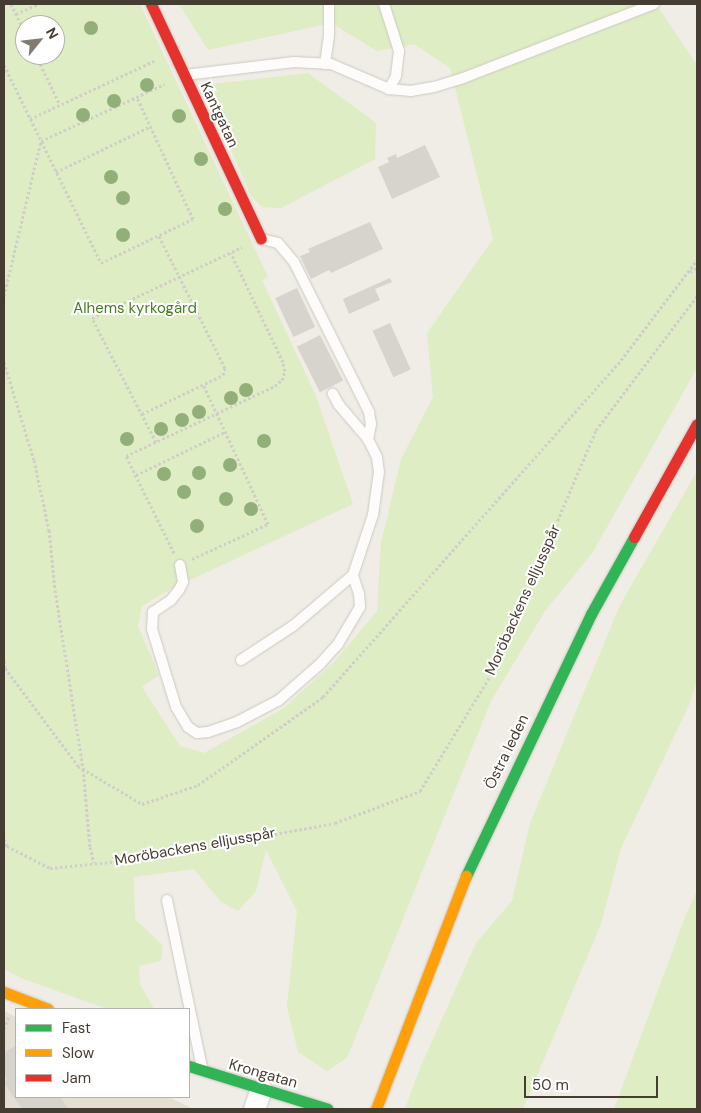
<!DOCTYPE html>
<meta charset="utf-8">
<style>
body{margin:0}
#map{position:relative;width:701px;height:1113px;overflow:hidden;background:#efede6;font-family:"DM Sans",sans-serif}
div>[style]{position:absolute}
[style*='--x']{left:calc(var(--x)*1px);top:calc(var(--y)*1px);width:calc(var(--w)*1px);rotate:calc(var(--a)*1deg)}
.residential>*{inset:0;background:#e4ded3}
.green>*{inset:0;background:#deedc3}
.building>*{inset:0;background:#d7d4cd;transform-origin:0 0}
.path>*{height:3px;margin-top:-1.5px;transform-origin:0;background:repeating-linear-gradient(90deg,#d1cdc8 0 2.5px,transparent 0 5px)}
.roads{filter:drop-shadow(0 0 1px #ccc9c2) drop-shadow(0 0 1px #ccc9c2)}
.lane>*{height:10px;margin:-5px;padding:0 5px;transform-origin:5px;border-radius:5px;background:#fdfcfb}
.street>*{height:21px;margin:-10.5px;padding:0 10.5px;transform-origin:10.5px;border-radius:10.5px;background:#fdfcfb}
.fast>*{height:11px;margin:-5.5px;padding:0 5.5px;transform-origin:5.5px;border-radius:5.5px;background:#30b455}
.slow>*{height:11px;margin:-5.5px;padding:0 5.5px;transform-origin:5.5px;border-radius:5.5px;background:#ff9f0a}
.jam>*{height:11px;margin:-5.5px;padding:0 5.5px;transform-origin:5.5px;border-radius:5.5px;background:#e5322d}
.trees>*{width:14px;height:14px;margin:-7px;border-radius:50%;background:#93af79}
span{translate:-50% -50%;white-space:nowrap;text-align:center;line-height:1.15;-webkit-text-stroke:4px #fff;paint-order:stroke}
.street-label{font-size:15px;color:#463d32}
.park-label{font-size:15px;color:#477d20}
.frame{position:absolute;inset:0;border:5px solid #463d32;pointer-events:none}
.legend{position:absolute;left:15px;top:1008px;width:175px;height:90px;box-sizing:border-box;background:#fff;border:1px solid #b5b1ad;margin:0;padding:6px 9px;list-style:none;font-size:15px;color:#463d32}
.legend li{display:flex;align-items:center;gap:10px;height:25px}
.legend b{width:25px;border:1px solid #b5b1ad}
.north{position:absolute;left:15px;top:15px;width:50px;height:50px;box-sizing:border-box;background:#fff;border:1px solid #b5b1ad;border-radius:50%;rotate:61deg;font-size:14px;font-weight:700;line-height:20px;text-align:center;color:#463d32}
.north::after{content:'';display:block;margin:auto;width:18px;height:22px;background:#817b71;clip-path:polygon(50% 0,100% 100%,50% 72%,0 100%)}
.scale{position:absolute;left:524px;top:1076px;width:134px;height:22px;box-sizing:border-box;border:2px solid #463d32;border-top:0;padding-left:6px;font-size:15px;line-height:18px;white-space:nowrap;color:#463d32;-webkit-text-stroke:4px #fff;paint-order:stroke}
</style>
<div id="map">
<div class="residential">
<div style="clip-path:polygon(4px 1011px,16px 1017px,16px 1097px,169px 1097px,193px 1109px,4px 1109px)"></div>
</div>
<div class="green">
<div style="clip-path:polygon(evenodd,4px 4px,140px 4px,268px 277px,262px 280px,316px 396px,353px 504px,171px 589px,142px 606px,138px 626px,159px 675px,142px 687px,180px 746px,204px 753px,284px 708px,335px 661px,377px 611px,381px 543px,401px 459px,433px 397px,427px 333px,493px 239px,450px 68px,414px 44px,377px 51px,331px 23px,208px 50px,179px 4px,656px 4px,697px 65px,697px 368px,593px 552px,545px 611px,491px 701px,347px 1058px,327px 1071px,298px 1052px,287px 1007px,297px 911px,266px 850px,256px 891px,238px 911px,221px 902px,194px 869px,134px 877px,135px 919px,163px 946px,161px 961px,139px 966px,140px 984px,154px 1009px,107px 1009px,21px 978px,4px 969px,4px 4px,25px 25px,55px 25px,55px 55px,25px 55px,25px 25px)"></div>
<div style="clip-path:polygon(308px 73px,376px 123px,375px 159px,281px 208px,262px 207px,251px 196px,203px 85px)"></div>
<div style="clip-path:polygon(697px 471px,697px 681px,689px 705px,621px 848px,601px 924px,523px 1109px,405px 1109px,420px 1068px,476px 943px,512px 901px,530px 823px,620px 605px)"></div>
<div style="clip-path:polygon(697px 890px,697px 1109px,614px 1109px,684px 920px)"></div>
</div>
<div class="building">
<div style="clip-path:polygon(425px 145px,440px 177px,392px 199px,378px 167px,389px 162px,387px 158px,396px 154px,397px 158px)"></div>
<div style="clip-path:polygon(370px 222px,383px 249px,331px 273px,329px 270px,311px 279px,300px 256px,310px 252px,308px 249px)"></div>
<div style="clip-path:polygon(390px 278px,392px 282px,375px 289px,380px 300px,349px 314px,343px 299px)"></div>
<div style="left:297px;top:288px;width:43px;height:24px;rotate:65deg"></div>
<div style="left:390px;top:323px;width:51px;height:19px;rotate:66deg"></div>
<div style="left:320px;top:335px;width:51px;height:26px;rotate:63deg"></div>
<div style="clip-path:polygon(16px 1045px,16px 1097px,60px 1097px,69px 1109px,22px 1109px,4px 1083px,7px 1080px,4px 1076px,4px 1053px)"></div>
</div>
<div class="path">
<div style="--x:11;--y:4;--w:32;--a:64"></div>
<div style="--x:16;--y:14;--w:24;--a:-24"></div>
<div style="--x:36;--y:55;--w:55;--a:64.4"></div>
<div style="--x:4;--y:65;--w:220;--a:63.9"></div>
<div style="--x:101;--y:263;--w:102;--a:-25.6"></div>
<div style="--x:193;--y:219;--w:134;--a:-114.7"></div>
<div style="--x:30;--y:119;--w:137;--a:-25.1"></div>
<div style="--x:56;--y:172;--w:106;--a:-25.8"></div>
<div style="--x:690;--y:272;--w:8;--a:-30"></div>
<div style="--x:4;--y:296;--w:159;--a:-76.6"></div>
<div style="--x:41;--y:141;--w:136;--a:-24.7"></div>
<div style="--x:4;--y:362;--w:102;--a:73"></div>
<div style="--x:34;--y:460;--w:72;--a:77.9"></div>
<div style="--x:49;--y:530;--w:60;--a:84.3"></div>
<div style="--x:55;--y:590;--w:181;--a:81.1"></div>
<div style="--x:83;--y:769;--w:78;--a:84.9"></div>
<div style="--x:90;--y:847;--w:16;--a:76"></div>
<div style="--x:142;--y:414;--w:90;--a:-25.7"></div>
<div style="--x:223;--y:375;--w:7;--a:-74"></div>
<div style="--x:225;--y:368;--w:148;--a:-116.6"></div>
<div style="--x:156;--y:442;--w:140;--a:-117.3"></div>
<div style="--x:92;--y:318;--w:166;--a:-25.3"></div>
<div style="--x:136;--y:475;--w:99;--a:-25.8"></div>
<div style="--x:174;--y:553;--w:108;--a:-116.3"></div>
<div style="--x:126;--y:456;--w:165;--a:-25.2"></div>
<div style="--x:275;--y:386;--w:9;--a:-41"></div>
<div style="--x:282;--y:380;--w:9;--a:-72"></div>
<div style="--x:285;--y:371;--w:9;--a:-103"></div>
<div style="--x:283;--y:362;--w:121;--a:-115.5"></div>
<div style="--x:192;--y:559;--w:84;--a:-24.7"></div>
<div style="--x:268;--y:524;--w:154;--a:-114.9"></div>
<div style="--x:4;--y:661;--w:7;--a:82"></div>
<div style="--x:5;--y:668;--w:122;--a:53.3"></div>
<div style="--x:78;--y:766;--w:74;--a:30.7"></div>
<div style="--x:142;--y:804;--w:59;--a:-18.7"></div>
<div style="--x:198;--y:785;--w:153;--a:-35.1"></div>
<div style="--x:323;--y:697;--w:445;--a:-48.5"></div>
<div style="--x:618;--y:364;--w:131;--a:-52.8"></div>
<div style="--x:4;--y:839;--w:8;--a:67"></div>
<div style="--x:7;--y:846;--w:48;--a:27.1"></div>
<div style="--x:50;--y:868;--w:92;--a:-5.6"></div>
<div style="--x:142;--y:859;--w:196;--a:-10.6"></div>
<div style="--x:335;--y:823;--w:91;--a:-20.6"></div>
<div style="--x:420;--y:791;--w:144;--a:-58.6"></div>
<div style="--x:495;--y:668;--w:259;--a:-67"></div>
<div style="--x:596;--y:430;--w:168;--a:-53"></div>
<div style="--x:4;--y:1029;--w:14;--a:-69"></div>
</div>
<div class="roads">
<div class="lane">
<div style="--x:384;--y:4;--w:49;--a:72.3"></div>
<div style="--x:399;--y:51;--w:25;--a:97"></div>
<div style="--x:396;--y:76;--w:15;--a:118"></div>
<div style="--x:325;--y:64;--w:29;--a:-82"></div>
<div style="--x:329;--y:35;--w:31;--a:-90"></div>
<div style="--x:185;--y:75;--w:110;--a:-6.8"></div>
<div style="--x:294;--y:62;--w:37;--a:3"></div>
<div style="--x:331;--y:64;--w:63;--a:23.3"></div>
<div style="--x:389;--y:89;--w:22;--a:5"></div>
<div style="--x:411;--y:91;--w:23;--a:-10"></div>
<div style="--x:434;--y:87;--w:30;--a:-17"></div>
<div style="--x:463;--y:78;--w:205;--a:-21.2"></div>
<div style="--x:262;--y:239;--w:16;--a:14"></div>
<div style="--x:278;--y:243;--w:25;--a:50"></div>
<div style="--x:294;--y:262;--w:168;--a:63.4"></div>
<div style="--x:369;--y:412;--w:12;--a:81"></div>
<div style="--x:371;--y:424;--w:15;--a:101"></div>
<div style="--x:180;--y:565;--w:17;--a:80"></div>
<div style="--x:183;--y:582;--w:9;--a:117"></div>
<div style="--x:179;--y:590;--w:13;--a:129"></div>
<div style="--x:171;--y:600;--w:22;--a:146"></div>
<div style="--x:153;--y:612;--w:17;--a:93"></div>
<div style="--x:152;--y:629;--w:82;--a:72.9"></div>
<div style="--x:176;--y:707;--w:23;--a:59"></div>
<div style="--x:188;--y:727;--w:11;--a:34"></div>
<div style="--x:197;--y:733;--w:11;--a:-5"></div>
<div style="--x:208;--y:732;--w:31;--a:-19"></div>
<div style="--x:237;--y:722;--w:47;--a:-27.6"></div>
<div style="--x:279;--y:700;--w:55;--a:-41.3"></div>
<div style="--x:320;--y:664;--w:27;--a:-48"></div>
<div style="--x:338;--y:644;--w:43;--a:-59.3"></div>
<div style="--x:360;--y:607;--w:13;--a:-94"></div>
<div style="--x:359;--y:594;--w:20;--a:-108"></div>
<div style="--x:353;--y:575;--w:63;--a:-71.6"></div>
<div style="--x:373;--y:515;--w:43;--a:-82.1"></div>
<div style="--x:379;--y:472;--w:15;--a:-98"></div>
<div style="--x:377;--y:457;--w:20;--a:-117"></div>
<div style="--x:368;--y:439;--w:45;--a:-130.5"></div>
<div style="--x:339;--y:405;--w:13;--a:-119"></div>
<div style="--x:241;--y:660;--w:62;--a:-33.2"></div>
<div style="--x:293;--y:626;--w:79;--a:-40.4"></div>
<div style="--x:167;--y:900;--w:172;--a:78.2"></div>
</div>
<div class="street">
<div style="--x:254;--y:1109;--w:21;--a:-71"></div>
</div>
<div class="fast">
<div style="--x:466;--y:876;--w:290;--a:-64.5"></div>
<div style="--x:591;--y:614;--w:88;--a:-60.8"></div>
<div style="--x:189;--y:1066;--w:145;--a:17.2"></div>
</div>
<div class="slow">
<div style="--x:4;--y:992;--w:47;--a:21.1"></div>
<div style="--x:376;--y:1109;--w:250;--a:-68.9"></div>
</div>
<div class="jam">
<div style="--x:151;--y:4;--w:259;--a:64.9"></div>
<div style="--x:634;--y:537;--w:129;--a:-60.9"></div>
</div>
</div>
<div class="trees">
<div style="left:91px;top:28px"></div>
<div style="left:147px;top:85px"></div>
<div style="left:114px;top:101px"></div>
<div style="left:83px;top:115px"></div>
<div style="left:179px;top:116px"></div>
<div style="left:201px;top:159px"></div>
<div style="left:111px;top:177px"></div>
<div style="left:123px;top:198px"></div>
<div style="left:225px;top:209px"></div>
<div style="left:123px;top:235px"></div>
<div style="left:246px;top:390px"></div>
<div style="left:231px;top:398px"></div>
<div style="left:199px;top:412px"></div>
<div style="left:182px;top:420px"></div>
<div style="left:161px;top:429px"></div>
<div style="left:127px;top:439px"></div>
<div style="left:264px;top:441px"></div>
<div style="left:230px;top:465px"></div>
<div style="left:199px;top:473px"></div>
<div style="left:164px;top:474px"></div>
<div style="left:184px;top:492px"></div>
<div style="left:226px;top:499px"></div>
<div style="left:251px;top:509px"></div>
<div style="left:197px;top:526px"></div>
</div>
<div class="street-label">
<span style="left:219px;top:115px;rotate:65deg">Kantgatan</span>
<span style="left:523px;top:600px;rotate:-66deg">Moröbackens elljusspår</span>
<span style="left:507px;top:752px;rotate:-64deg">Östra leden</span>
<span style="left:195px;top:847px;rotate:-10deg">Moröbackens elljusspår</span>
<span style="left:263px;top:1074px;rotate:16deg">Krongatan</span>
</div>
<div class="park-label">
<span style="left:135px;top:309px">Alhems kyrkogård</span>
</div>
<div class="frame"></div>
<ul class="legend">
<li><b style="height:6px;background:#30b455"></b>Fast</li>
<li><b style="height:6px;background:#ff9f0a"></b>Slow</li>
<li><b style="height:6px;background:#e5322d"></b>Jam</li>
</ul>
<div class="north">N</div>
<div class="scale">50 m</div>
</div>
